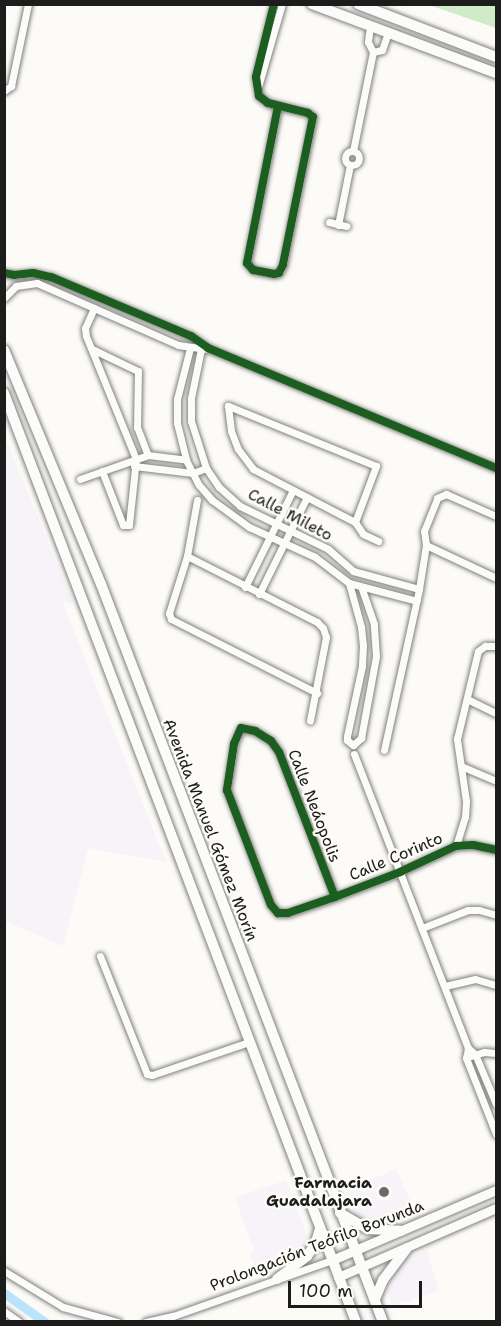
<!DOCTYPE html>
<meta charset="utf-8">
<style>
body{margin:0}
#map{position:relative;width:501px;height:1326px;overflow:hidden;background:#fcfbf8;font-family:"Shantell Sans",sans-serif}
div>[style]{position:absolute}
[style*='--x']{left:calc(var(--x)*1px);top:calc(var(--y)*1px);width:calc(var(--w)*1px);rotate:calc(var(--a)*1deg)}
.built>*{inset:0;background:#f6f3f9}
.green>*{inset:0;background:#cfebc7}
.canal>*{height:9px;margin:-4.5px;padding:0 4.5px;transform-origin:4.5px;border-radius:4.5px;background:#bae3fc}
.roads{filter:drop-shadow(0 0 2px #81807f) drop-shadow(0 0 2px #81807f)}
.minor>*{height:7px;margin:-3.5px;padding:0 3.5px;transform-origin:3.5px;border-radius:3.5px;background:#fbfbf9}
.minor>.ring{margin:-3.5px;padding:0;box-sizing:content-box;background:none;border:7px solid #fbfbf9;border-radius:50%}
.tertiary>*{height:9px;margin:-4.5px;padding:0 4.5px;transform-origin:4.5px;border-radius:4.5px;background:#fbfbf9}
.primary>*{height:10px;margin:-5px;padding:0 5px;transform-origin:5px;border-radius:5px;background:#fbfbf9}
.cycleway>*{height:8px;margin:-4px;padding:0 4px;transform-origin:4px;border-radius:4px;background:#1b5e20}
.dots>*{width:16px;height:16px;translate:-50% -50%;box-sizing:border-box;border:3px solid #fdfcf7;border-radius:50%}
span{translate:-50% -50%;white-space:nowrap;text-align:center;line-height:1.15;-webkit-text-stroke:5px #fdfcf7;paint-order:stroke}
.street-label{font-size:16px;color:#1c1c1c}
.poi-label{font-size:16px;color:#1c1c1c;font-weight:700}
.right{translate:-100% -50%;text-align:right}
.frame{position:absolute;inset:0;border:6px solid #1c1c1c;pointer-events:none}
.scale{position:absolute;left:288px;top:1281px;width:134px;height:27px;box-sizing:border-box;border:3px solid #1c1c1c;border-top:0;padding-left:8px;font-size:18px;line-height:21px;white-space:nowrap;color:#1c1c1c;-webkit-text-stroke:4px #fdfcf7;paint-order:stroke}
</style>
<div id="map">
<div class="built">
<div style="clip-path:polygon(4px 435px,73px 602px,71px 604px,62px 601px,166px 862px,88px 848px,63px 946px,5px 921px)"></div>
<div style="clip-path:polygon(396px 1169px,415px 1211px,383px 1224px,370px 1223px,356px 1216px,346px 1191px)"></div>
<div style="clip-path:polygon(286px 1180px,307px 1236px,306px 1251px,257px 1273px,249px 1252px,254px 1251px,235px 1197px)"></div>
<div style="clip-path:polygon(427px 1250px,439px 1291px,392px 1306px,387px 1288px,389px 1277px,404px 1259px)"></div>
</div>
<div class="green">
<div style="clip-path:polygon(429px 5px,496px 5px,496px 28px)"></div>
</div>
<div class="canal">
<div style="--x:4;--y:1293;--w:50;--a:35.3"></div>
</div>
<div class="roads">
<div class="minor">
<div style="--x:274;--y:4;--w:75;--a:103.9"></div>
<div style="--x:256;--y:77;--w:19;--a:81"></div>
<div style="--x:259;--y:96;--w:11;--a:38"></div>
<div style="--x:268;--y:103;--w:41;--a:14"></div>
<div style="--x:308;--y:113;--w:6;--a:39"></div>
<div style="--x:313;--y:117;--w:151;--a:101.5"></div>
<div style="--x:283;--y:265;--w:9;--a:117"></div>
<div style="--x:279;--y:273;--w:5;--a:169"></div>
<div style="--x:274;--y:274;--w:21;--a:-169"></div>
<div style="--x:253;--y:270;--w:9;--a:-131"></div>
<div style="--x:247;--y:263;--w:160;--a:-78.8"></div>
<div style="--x:370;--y:27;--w:15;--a:98"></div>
<div style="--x:368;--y:42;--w:11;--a:63"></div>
<div style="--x:373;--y:52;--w:9;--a:-13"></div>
<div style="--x:382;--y:50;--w:18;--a:-71"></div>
<div style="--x:258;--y:87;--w:86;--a:-73.9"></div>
<div style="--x:4;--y:91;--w:9;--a:-36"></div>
<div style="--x:11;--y:86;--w:84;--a:-78.3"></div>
<div style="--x:353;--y:151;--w:101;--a:-78.6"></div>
<div class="ring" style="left:345px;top:151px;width:7px;height:7px"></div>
<div style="--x:329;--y:222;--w:18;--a:13"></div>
<div style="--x:338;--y:225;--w:61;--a:-78.7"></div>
<div style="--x:4;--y:273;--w:10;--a:11"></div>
<div style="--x:14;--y:275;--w:19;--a:-6"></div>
<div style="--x:33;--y:273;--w:18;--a:13"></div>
<div style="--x:51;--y:277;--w:152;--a:22.9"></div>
<div style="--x:191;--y:336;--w:21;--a:35"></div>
<div style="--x:208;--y:348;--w:312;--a:22.6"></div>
<div style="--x:4;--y:298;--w:17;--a:-45"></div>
<div style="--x:16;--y:286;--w:21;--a:-8"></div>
<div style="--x:37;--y:283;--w:154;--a:23.7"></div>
<div style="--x:178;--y:345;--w:27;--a:8"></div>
<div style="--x:94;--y:308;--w:22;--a:114"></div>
<div style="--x:85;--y:328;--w:8;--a:83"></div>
<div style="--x:86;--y:336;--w:133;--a:67.9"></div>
<div style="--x:136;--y:459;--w:66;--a:96.1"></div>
<div style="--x:129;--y:525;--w:6;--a:180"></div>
<div style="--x:123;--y:525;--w:58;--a:-111.3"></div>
<div style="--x:190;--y:348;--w:53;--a:104.3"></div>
<div style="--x:177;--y:399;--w:24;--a:90"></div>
<div style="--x:177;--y:423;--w:38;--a:76"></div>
<div style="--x:186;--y:460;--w:28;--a:63"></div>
<div style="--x:199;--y:485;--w:20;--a:49"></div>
<div style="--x:212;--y:500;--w:46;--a:36.1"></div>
<div style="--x:249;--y:527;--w:72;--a:24.4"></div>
<div style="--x:315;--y:557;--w:43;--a:37.4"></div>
<div style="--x:349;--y:583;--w:70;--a:14.8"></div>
<div style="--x:92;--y:349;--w:51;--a:25.6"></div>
<div style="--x:138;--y:371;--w:56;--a:91"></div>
<div style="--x:137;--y:427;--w:30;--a:69"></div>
<div style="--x:201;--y:349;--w:50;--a:101.5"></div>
<div style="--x:191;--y:398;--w:23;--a:90"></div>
<div style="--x:191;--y:421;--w:49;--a:72.3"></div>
<div style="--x:206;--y:468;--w:23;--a:56"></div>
<div style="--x:219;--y:487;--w:28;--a:42"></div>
<div style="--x:240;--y:506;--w:98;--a:26"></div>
<div style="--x:328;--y:549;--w:33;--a:41"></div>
<div style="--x:353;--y:571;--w:68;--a:15.3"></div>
<div style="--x:134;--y:466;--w:59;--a:6.8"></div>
<div style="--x:193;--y:473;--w:14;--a:-21"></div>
<div style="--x:80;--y:479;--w:72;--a:-19.4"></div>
<div style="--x:148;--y:455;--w:38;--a:7"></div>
<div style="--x:197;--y:500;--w:57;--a:100.1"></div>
<div style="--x:187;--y:556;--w:60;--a:107.5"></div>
<div style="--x:169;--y:613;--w:6;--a:72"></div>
<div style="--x:171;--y:619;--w:164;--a:26.9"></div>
<div style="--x:355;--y:522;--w:60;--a:-69.4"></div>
<div style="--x:376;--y:466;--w:160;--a:-157.9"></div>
<div style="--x:228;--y:406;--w:25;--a:83"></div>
<div style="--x:231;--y:431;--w:19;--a:69"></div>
<div style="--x:238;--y:449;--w:25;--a:53"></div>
<div style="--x:253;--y:469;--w:115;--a:27.5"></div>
<div style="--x:355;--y:522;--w:14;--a:56"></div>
<div style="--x:363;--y:534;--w:17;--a:25"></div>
<div style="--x:426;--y:545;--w:77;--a:25.2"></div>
<div style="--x:187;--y:556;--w:146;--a:26.9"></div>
<div style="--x:317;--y:622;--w:8;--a:45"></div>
<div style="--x:323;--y:628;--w:9;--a:72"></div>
<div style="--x:326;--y:637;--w:85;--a:100.9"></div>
<div style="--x:349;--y:583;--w:46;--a:74.7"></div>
<div style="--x:361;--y:627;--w:18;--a:84"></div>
<div style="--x:363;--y:645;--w:21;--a:93"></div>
<div style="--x:362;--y:666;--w:72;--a:102.1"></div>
<div style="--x:347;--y:736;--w:4;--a:90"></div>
<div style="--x:347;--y:740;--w:8;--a:40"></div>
<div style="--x:353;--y:745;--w:11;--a:-41"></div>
<div style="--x:361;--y:738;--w:83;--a:-79.6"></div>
<div style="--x:376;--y:656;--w:32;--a:-94"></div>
<div style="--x:374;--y:624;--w:39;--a:-109"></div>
<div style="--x:245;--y:587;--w:108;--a:-63.7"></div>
<div style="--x:259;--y:594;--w:108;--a:-63.7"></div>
<div style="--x:467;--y:699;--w:32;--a:26"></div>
<div style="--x:384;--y:750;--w:165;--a:-77.7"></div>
<div style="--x:419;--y:589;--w:45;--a:-81"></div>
<div style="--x:426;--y:545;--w:14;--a:-98"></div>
<div style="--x:424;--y:531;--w:35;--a:-68"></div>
<div style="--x:437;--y:498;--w:10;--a:-24"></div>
<div style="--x:446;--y:494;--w:55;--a:23.7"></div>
<div style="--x:354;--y:754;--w:315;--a:68.8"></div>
<div style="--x:468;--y:1048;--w:9;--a:41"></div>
<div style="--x:475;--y:1054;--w:54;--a:67.2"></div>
<div style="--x:461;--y:766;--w:38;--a:23"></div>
<div style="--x:456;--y:846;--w:30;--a:-73"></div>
<div style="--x:465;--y:817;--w:16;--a:-86"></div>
<div style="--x:466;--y:801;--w:63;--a:-98.3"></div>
<div style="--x:457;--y:739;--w:90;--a:-76.6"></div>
<div style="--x:478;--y:651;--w:9;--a:-36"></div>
<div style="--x:485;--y:646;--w:11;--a:0"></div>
<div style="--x:335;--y:897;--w:155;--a:-111.1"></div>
<div style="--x:279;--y:752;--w:14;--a:-126"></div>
<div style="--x:271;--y:741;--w:19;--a:-148"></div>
<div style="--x:255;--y:731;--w:14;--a:-168"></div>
<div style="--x:241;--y:728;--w:17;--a:114"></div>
<div style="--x:234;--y:744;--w:47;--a:98.7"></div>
<div style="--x:227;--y:790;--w:123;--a:69.1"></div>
<div style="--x:271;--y:905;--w:11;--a:49"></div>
<div style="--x:278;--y:913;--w:10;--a:0"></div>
<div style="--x:288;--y:913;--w:50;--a:-18.8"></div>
<div style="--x:335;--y:897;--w:70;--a:-21"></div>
<div style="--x:400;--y:872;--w:62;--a:-24.9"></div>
<div style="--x:456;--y:846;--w:17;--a:-3"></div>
<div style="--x:473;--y:845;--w:24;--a:12"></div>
<div style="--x:422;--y:928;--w:49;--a:-21.4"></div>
<div style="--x:468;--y:910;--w:11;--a:0"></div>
<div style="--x:479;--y:910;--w:18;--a:16"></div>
<div style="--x:100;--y:956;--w:127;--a:68.3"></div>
<div style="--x:147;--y:1074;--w:5;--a:11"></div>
<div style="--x:152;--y:1075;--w:102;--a:-18.8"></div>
<div style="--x:445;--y:986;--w:31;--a:-13"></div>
<div style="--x:475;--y:979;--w:22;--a:16"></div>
<div style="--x:468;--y:1048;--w:10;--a:101"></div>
<div style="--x:466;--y:1058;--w:82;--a:68.5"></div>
<div style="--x:471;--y:1056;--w:14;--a:-17"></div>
<div style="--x:484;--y:1052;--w:12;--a:5"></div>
<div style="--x:4;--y:1271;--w:69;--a:31.4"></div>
<div style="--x:63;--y:1307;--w:57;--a:15.3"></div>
<div style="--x:4;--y:1311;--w:19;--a:36"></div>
<div style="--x:146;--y:1322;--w:28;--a:-13"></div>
<div style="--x:173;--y:1316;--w:169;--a:-19.4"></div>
</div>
<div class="tertiary">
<div style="--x:332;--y:1260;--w:178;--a:-23.1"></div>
<div style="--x:338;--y:1277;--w:172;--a:-23.6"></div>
</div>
<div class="primary">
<div style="--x:312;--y:4;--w:197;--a:20.6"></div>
<div style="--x:358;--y:4;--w:148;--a:21"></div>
<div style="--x:4;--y:350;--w:253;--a:67.5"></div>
<div style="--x:101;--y:584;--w:790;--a:69.09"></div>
<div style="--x:4;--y:393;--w:993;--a:69.25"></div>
<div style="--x:340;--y:1213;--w:32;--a:30"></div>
<div style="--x:368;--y:1229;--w:33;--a:3"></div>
<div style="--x:277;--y:1279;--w:38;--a:-37"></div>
<div style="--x:307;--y:1256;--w:14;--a:-54"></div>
<div style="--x:315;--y:1245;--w:17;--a:-73"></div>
<div style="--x:375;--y:1299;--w:21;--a:-67"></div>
<div style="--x:383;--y:1280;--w:40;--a:-53"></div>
</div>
</div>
<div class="cycleway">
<div style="--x:274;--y:4;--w:75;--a:103.9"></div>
<div style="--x:256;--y:77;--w:19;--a:81"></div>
<div style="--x:259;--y:96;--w:11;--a:38"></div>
<div style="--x:268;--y:103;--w:41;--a:14"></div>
<div style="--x:308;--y:113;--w:6;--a:39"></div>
<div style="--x:313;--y:117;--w:151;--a:101.5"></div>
<div style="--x:283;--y:265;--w:9;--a:117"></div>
<div style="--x:279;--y:273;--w:5;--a:169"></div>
<div style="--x:274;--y:274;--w:21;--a:-169"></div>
<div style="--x:253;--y:270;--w:9;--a:-131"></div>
<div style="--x:247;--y:263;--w:160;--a:-78.8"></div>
<div style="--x:4;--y:273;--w:10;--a:11"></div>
<div style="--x:14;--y:275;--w:19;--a:-6"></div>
<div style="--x:33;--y:273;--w:18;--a:13"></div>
<div style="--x:51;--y:277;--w:152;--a:22.9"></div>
<div style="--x:191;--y:336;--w:21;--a:35"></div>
<div style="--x:208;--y:348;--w:312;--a:22.6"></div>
<div style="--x:335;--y:897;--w:155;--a:-111.1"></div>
<div style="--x:279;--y:752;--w:14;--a:-126"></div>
<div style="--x:271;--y:741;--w:19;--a:-148"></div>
<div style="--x:255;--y:731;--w:14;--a:-168"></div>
<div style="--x:241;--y:728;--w:17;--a:114"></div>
<div style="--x:234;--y:744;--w:47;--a:98.7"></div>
<div style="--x:227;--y:790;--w:123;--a:69.1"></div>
<div style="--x:271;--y:905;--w:11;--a:49"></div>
<div style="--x:278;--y:913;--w:10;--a:0"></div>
<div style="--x:288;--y:913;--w:50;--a:-18.8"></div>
<div style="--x:335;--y:897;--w:70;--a:-21"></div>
<div style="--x:400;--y:872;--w:62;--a:-24.9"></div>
<div style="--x:456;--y:846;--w:17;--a:-3"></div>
<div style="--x:473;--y:845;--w:24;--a:12"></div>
</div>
<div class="dots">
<div style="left:384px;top:1192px;background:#6a6a69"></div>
</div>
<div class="street-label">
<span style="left:290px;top:515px;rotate:28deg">Calle Mileto</span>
<span style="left:314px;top:806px;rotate:69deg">Calle Neáopolis</span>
<span style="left:210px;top:830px;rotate:69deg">Avenida Manuel Gómez Morín</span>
<span style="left:396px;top:857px;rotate:-23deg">Calle Corinto</span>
<span style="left:317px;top:1246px;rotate:-21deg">Prolongación Teófilo Borunda</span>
</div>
<div class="poi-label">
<span class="right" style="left:372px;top:1192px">Farmacia<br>Guadalajara</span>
</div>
<div class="frame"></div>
<div class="scale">100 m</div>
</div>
